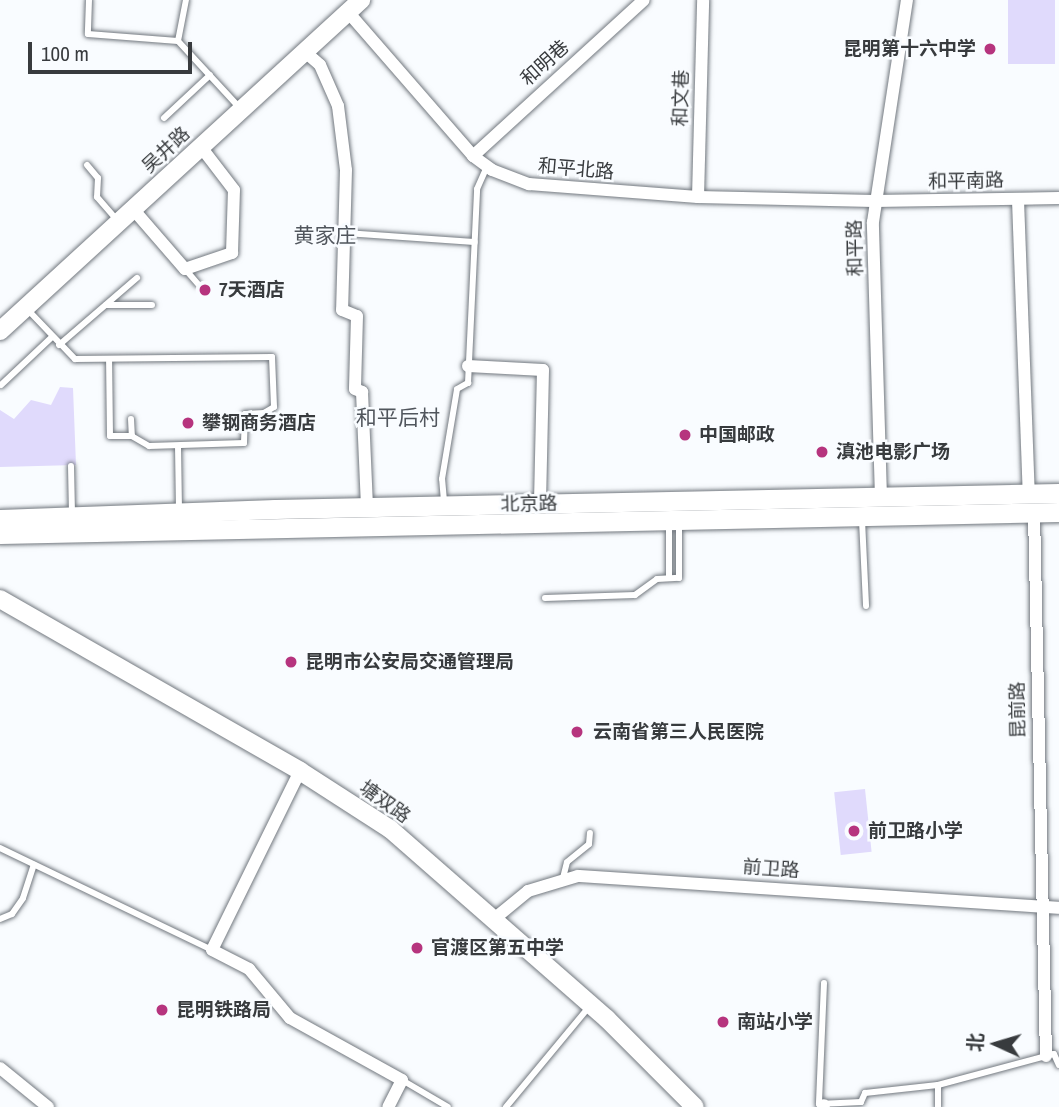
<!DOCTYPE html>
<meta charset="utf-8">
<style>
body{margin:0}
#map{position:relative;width:1059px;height:1107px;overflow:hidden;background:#f9fcff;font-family:"Archivo Narrow","Noto Sans SC",sans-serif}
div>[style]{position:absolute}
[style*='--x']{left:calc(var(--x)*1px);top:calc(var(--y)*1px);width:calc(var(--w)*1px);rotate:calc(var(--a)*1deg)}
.green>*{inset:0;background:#e0dafc;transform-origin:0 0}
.roads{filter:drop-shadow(0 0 2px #72787f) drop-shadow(0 0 2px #72787f)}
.lane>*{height:6px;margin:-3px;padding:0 3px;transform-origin:3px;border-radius:3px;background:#fff}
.street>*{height:12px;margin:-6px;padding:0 6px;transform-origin:6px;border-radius:6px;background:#fff}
.secondary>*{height:18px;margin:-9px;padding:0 9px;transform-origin:9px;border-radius:9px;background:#fff}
.primary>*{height:19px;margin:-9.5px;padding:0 9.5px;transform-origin:9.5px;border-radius:9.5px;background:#fff}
.dots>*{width:19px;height:19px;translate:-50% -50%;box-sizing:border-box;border:4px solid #f9fcff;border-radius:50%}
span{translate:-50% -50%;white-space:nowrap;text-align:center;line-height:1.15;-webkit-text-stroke:5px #f9fcff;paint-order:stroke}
.poi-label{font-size:19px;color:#383b3e;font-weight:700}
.right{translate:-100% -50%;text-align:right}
.left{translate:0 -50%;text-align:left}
.street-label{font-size:19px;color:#383b3e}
.neighbourhood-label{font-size:21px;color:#51565d}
.north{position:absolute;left:961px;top:1009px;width:70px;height:70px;-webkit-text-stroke:5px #f9fcff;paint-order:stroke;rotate:274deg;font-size:19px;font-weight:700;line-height:28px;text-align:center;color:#383b3e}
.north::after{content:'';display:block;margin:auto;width:24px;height:32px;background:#383b3e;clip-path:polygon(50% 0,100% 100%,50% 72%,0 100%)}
.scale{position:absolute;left:28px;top:42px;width:164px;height:32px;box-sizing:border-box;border:4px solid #383b3e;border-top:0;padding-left:9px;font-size:21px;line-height:24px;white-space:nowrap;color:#383b3e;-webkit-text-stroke:5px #f9fcff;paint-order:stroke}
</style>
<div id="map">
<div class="green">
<div style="left:1008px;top:0;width:47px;height:64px"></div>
<div style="clip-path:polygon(60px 387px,73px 388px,76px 465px,0 467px,0 410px,14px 419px,31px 400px,51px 405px)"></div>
<div style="left:865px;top:789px;width:63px;height:31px;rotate:84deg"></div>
</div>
<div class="roads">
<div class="lane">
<div style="--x:89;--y:0;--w:34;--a:92"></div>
<div style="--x:88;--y:34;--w:90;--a:4.4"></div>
<div style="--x:178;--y:41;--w:90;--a:47.3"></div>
<div style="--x:178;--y:41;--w:42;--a:-79"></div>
<div style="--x:164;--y:118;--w:63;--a:-43.1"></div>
<div style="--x:87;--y:165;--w:17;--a:50"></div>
<div style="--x:98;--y:178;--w:19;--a:93"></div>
<div style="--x:97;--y:197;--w:32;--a:49"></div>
<div style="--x:345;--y:233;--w:130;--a:4"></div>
<div style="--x:185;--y:269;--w:20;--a:49"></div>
<div style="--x:106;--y:305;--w:46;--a:0"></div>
<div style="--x:28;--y:310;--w:68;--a:46.2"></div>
<div style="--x:75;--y:359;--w:197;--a:-0.6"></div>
<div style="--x:272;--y:357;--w:50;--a:87.7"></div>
<div style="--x:274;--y:407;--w:12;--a:149"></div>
<div style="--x:264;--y:413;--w:19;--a:177"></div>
<div style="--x:245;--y:414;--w:29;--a:92"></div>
<div style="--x:244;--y:443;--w:95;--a:178.2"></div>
<div style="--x:149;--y:446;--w:20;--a:-150"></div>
<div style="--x:132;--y:436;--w:22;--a:180"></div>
<div style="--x:110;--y:436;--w:77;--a:-90.7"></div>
<div style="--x:59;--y:345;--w:103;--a:-40.7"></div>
<div style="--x:1;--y:385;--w:70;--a:-43.3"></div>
<div style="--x:131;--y:419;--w:17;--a:87"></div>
<div style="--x:178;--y:446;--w:63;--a:89.1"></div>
<div style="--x:71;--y:466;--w:47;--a:88.8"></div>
<div style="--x:444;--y:501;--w:22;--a:-95"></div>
<div style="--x:442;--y:479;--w:91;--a:-80.5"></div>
<div style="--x:457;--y:389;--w:13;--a:-29"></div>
<div style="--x:468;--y:383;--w:194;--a:-87.3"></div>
<div style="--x:477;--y:189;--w:24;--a:-66"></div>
<div style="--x:862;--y:520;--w:86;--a:87.3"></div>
<div style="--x:669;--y:578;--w:55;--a:-90"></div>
<div style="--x:545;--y:598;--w:90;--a:-1.9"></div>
<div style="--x:635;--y:595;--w:27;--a:-36"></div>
<div style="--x:657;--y:579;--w:22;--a:-3"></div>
<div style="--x:679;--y:578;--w:54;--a:-90"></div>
<div style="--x:0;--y:848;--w:235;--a:25.7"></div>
<div style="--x:563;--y:878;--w:16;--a:-76"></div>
<div style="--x:567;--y:862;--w:28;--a:-39"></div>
<div style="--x:589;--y:844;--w:11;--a:-85"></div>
<div style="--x:0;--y:919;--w:13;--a:-23"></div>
<div style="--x:12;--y:914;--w:19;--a:-55"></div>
<div style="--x:23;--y:898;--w:35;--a:-72"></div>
<div style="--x:824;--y:983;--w:121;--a:92.4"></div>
<div style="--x:819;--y:1104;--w:42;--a:-2.7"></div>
<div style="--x:861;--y:1102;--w:10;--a:-66"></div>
<div style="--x:865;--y:1093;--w:73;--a:-6.3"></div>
<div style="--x:402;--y:1080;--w:53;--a:30.4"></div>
<div style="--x:506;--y:1107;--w:131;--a:-50.3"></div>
<div style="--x:938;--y:1107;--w:22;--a:-90"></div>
<div style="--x:938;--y:1085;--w:120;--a:-15"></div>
<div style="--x:1054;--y:1054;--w:12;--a:66"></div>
</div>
<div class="street">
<div style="--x:348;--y:12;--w:191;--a:49"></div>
<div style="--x:473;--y:156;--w:24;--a:36"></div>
<div style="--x:492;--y:170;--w:40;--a:21"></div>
<div style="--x:529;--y:184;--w:169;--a:4.4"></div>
<div style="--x:698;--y:197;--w:176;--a:1.3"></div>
<div style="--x:874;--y:201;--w:185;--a:-0.9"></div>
<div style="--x:304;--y:51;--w:21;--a:41"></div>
<div style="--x:320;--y:65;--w:45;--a:66.3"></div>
<div style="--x:338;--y:106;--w:64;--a:82.9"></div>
<div style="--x:346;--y:170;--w:140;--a:91.6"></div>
<div style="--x:342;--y:310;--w:16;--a:22"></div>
<div style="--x:357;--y:316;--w:73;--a:91.6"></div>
<div style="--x:355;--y:389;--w:8;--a:23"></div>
<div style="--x:362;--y:392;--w:115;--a:87.5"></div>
<div style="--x:473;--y:156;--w:231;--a:-42.4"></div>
<div style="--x:698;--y:197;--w:197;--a:-88.5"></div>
<div style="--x:1018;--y:200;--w:294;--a:87.9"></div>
<div style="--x:133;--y:209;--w:79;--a:49.1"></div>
<div style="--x:185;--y:269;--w:50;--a:-18.8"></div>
<div style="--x:232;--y:253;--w:63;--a:-88.2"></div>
<div style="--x:234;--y:190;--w:54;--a:-127.5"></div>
<div style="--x:468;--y:366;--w:75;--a:3.1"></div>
<div style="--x:543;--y:370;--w:134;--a:91.3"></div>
<div style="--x:881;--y:498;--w:276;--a:-91.7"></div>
<div style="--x:873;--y:222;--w:225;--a:-81.3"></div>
<div style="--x:1034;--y:512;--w:544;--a:88.74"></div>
<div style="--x:300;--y:771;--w:199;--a:116.2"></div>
<div style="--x:212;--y:950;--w:42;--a:27.2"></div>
<div style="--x:249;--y:969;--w:64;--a:50.1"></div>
<div style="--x:290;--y:1018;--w:128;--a:29"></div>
<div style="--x:402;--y:1080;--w:30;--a:117"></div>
<div style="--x:494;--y:919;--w:44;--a:-39.5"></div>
<div style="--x:528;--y:891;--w:52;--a:-16.7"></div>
<div style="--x:578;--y:876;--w:482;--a:3.8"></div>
<div style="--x:0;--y:1068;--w:62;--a:39.1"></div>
<div style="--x:823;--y:1107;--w:2;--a:-63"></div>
</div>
<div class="secondary">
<div style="--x:0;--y:331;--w:490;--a:-42.5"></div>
<div style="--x:0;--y:599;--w:346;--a:29.8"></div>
<div style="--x:300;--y:771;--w:107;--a:32.8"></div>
<div style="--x:390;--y:829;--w:288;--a:41.2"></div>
<div style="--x:607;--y:1019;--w:124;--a:45"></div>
</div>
<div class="primary">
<div style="--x:0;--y:519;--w:275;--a:-2.1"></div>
<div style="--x:275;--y:509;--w:784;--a:-1.17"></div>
<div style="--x:0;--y:534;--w:1059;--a:-1.19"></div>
</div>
</div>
<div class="dots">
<div style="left:990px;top:49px;background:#b6347e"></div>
<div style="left:205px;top:290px;background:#b6347e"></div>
<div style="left:188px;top:423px;background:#b6347e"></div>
<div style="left:685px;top:435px;background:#b6347e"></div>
<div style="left:822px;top:452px;background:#b6347e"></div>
<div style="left:291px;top:662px;background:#b6347e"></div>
<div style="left:577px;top:732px;background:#b6347e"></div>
<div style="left:854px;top:831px;background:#b6347e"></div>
<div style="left:417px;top:948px;background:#b6347e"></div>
<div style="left:162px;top:1010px;background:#b6347e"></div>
<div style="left:723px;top:1022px;background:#b6347e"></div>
</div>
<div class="poi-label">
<span class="right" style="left:976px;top:49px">昆明第十六中学</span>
<span class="left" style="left:219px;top:290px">7天酒店</span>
<span class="left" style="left:202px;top:423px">攀钢商务酒店</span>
<span class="left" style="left:699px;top:435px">中国邮政</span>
<span class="left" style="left:836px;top:452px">滇池电影广场</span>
<span class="left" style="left:305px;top:662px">昆明市公安局交通管理局</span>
<span class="left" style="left:593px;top:732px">云南省第三人民医院</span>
<span class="left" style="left:868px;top:831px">前卫路小学</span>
<span class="left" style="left:431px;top:948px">官渡区第五中学</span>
<span class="left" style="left:176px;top:1010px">昆明铁路局</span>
<span class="left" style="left:737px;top:1022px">南站小学</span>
</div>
<div class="street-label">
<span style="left:545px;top:63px;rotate:-42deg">和明巷</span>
<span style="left:681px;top:98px;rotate:-88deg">和文巷</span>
<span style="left:166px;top:150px;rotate:-43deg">吴井路</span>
<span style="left:576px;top:169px;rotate:5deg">和平北路</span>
<span style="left:966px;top:181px;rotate:-1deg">和平南路</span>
<span style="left:855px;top:248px;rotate:-91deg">和平路</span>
<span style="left:529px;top:504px;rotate:-1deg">北京路</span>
<span style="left:1018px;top:710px;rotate:-91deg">昆前路</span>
<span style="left:385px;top:802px;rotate:36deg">塘双路</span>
<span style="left:771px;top:869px;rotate:4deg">前卫路</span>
</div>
<div class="neighbourhood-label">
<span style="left:325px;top:236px">黄家庄</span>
<span style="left:398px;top:418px">和平后村</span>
</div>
<div class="north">北</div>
<div class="scale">100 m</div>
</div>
